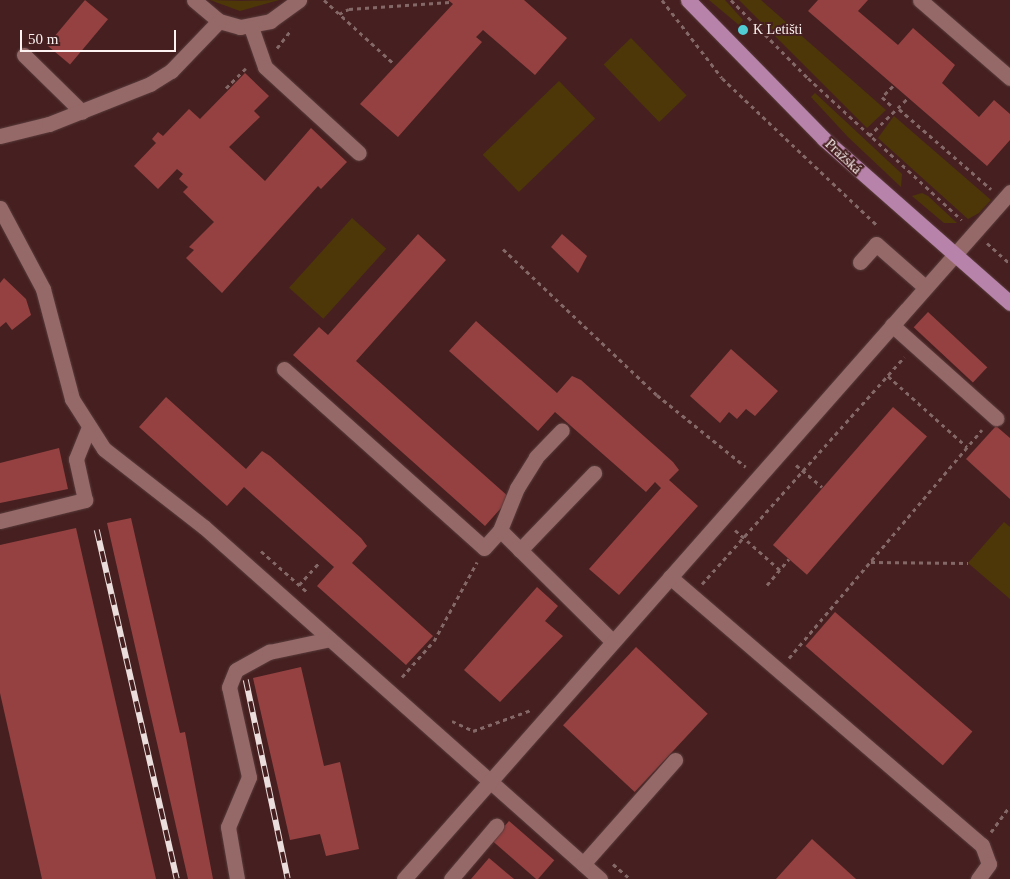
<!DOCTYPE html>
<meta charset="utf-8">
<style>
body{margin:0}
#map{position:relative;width:1010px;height:879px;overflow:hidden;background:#462020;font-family:"Times New Roman",serif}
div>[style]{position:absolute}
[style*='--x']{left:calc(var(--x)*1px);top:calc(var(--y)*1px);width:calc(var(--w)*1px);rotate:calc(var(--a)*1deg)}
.green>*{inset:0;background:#4d3709;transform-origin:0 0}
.building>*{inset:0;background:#954141;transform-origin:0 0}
.path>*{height:3px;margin-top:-1.5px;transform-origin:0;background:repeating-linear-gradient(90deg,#846767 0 4px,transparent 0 8px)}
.roads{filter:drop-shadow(0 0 1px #583b3c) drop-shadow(0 0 1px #583b3c)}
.minor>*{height:15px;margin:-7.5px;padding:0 7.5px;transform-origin:7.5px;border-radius:7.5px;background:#956967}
.major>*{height:15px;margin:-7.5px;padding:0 7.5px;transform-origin:7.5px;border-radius:7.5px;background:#b783aa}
.rail>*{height:5.5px;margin-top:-2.75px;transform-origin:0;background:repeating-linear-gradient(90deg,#462020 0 11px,#eadddc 0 22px);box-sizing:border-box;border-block:1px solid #eadddc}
.dots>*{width:14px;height:14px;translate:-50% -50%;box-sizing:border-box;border:2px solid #462020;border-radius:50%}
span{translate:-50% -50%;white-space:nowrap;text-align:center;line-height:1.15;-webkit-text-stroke:4px #462020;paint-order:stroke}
.poi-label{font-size:14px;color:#fcf2f1}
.left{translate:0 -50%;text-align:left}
.street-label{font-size:14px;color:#fcf2f1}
.scale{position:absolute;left:20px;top:30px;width:156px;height:22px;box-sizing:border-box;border:2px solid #fcf2f1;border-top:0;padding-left:6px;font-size:15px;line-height:18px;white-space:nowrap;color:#fcf2f1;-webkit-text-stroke:4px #462020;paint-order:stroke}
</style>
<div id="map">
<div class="green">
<div style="clip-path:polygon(210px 0,242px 1px,279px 0,240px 11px)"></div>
<div style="clip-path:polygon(709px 0,725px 0,743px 20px,739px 25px)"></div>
<div style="clip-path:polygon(739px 0,761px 0,886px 110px,867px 128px)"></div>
<div style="left:631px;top:38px;width:80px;height:38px;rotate:46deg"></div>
<div style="left:559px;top:81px;width:52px;height:106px;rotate:46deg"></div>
<div style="clip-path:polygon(815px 93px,902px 174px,901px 187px,848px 137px,811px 97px)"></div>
<div style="clip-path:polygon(894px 116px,991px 200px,979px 213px,968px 219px,878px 138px)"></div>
<div style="clip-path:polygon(922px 193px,928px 196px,957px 223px,944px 223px,912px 196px)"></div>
<div style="left:352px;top:218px;width:46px;height:94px;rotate:42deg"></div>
<div style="clip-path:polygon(1004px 522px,1010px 527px,1010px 599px,968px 563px)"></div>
</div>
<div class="building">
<div style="left:85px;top:0;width:30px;height:59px;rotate:40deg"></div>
<div style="clip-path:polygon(448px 0,524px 0,567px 38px,535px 75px,483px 30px,476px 37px,482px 42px,398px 137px,360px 104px,453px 4px)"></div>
<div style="clip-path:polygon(818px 0,868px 0,858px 11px,898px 45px,913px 28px,955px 65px,942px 83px,979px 117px,994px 100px,1010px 114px,1010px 140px,987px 166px,808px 11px)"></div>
<div style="clip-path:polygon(245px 73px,269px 96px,254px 111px,260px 117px,229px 147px,265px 181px,311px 128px,347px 162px,321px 189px,318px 186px,222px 293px,186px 258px,194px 250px,189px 247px,214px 222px,183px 192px,188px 187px,179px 179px,183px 174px,177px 169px,158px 189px,134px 166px,156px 143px,152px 139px,158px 132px,163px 136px,189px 109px,200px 119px)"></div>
<div style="clip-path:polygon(418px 234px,446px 260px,356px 361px,510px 498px,485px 526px,293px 355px,319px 327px,328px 335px)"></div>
<div style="clip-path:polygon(562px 234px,587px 256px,578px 273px,551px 247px)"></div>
<div style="clip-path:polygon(4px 278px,26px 299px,31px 315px,12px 330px,6px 322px,0 327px,0 283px)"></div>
<div style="left:928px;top:312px;width:81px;height:21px;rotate:43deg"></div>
<div style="clip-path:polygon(476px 321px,557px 393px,572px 376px,581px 380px,673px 462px,679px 470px,669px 480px,698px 506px,619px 595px,589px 569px,661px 488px,655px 482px,646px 492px,555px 412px,538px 431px,449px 351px)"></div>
<div style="clip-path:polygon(731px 349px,778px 391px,755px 416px,746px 409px,737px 419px,729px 412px,720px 423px,690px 396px)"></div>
<div style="clip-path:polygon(166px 397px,246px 469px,262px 451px,270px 456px,361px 538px,367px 546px,352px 563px,433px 636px,406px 665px,317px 586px,334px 567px,244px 487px,227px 506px,139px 427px)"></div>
<div style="left:893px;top:407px;width:45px;height:183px;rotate:41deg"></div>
<div style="clip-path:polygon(996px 426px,1010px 438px,1010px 499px,966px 459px)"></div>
<div style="clip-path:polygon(59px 448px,68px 489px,0 503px,0 463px)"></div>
<div style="clip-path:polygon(131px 518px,180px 733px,185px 732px,213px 879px,188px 879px,107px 523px)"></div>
<div style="clip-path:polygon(76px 528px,156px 879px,42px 879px,0 693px,0 545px)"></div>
<div style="clip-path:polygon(537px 587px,558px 606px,545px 621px,563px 636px,500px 702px,464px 670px)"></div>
<div style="left:835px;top:612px;width:182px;height:45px;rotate:41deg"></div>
<div style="left:636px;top:647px;width:98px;height:107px;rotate:43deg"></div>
<div style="clip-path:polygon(301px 667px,324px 766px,340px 762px,359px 849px,326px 856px,320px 834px,290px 840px,253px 678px)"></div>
<div style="left:509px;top:821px;width:60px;height:26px;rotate:41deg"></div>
<div style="clip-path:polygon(812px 839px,856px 879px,776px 879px)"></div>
<div style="clip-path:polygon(489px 858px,514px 879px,471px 879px)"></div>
</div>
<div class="path">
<div style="--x:324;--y:0;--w:93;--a:42.4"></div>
<div style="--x:662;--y:0;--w:98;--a:52.4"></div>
<div style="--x:722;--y:78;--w:214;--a:43.5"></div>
<div style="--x:731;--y:0;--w:110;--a:45.4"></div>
<div style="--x:808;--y:78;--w:209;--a:42.7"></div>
<div style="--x:339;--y:14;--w:11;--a:-27"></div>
<div style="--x:349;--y:9;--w:101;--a:-4"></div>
<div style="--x:277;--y:48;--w:24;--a:-52"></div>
<div style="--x:893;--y:86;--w:16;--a:135"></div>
<div style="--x:882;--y:97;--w:16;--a:43"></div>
<div style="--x:226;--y:88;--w:28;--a:-45"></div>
<div style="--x:899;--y:109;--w:122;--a:41"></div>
<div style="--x:869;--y:136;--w:54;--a:-44.3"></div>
<div style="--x:987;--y:243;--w:31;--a:42"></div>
<div style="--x:503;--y:249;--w:212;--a:43.5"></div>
<div style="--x:657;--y:395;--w:114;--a:39"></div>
<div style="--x:888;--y:376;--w:106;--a:41.9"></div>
<div style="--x:796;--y:465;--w:34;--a:40"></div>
<div style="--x:735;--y:530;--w:60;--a:41.6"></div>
<div style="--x:261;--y:551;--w:62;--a:41.7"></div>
<div style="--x:871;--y:562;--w:97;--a:0.6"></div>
<div style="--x:702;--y:584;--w:304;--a:-48.3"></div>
<div style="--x:299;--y:585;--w:30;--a:-48"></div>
<div style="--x:767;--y:585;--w:34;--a:-50"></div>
<div style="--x:789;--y:658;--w:299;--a:-49.8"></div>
<div style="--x:402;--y:677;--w:48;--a:-48.4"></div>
<div style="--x:434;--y:641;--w:90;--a:-61.4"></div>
<div style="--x:452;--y:721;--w:23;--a:25"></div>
<div style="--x:473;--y:731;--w:62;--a:-19.9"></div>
<div style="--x:991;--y:832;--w:32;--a:-54"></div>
<div style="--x:613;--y:864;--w:23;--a:41"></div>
</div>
<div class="roads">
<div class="minor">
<div style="--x:194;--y:0;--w:33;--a:40"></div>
<div style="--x:219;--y:21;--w:22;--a:16"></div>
<div style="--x:240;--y:27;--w:31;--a:-11"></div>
<div style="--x:270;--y:21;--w:36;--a:-36"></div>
<div style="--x:920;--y:0;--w:119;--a:40.9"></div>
<div style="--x:251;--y:27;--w:42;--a:70.7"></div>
<div style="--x:265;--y:67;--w:127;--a:42.5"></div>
<div style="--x:24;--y:55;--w:81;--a:44.5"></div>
<div style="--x:0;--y:136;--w:50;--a:-13.8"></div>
<div style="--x:49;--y:124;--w:109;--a:-21.6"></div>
<div style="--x:150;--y:84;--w:25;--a:-32"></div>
<div style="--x:171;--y:71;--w:69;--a:-46.2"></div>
<div style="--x:0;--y:208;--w:92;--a:62"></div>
<div style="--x:43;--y:289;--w:114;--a:75.2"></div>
<div style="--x:72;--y:399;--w:59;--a:57.4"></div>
<div style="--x:104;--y:449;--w:127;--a:38"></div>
<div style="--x:204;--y:527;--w:530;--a:41.63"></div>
<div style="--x:860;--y:262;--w:24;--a:-48"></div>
<div style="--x:876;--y:244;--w:65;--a:41.3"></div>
<div style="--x:892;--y:325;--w:140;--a:41.8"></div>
<div style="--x:284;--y:369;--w:268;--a:41.8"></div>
<div style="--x:484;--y:548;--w:24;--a:-48"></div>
<div style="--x:500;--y:530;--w:159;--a:44.7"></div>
<div style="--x:0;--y:521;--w:88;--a:-13.9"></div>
<div style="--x:85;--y:500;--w:42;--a:-102.4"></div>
<div style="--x:76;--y:459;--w:31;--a:-68"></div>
<div style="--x:500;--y:530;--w:45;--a:-68"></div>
<div style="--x:517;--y:488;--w:36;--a:-58"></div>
<div style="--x:536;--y:457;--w:37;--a:-46"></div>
<div style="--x:520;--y:550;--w:107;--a:-46.1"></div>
<div style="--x:670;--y:577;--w:411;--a:40.7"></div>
<div style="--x:982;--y:845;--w:20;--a:70"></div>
<div style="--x:989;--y:864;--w:19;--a:126"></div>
<div style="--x:583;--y:864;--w:139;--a:-48.5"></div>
<div style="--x:237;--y:879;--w:53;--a:-99.8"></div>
<div style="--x:228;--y:827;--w:54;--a:-67.2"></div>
<div style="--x:249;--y:777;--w:92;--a:-102.5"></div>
<div style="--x:229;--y:687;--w:18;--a:-68"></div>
<div style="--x:236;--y:670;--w:38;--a:-29"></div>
<div style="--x:269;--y:652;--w:62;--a:-12"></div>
<div style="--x:404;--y:879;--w:916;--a:-48.58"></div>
<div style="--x:451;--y:879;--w:70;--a:-49.7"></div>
</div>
<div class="major">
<div style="--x:688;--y:0;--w:194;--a:45.6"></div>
<div style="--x:824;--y:139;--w:248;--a:41.4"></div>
</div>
</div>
<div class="rail">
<div style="--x:97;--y:530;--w:358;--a:77.1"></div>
<div style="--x:246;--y:680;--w:203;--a:78.1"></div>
</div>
<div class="dots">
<div style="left:743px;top:30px;background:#51ccd5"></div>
</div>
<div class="poi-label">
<span class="left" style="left:753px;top:30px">K Letišti</span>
</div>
<div class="street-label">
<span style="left:843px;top:157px;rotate:43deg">Pražská</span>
</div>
<div class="scale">50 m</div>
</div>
